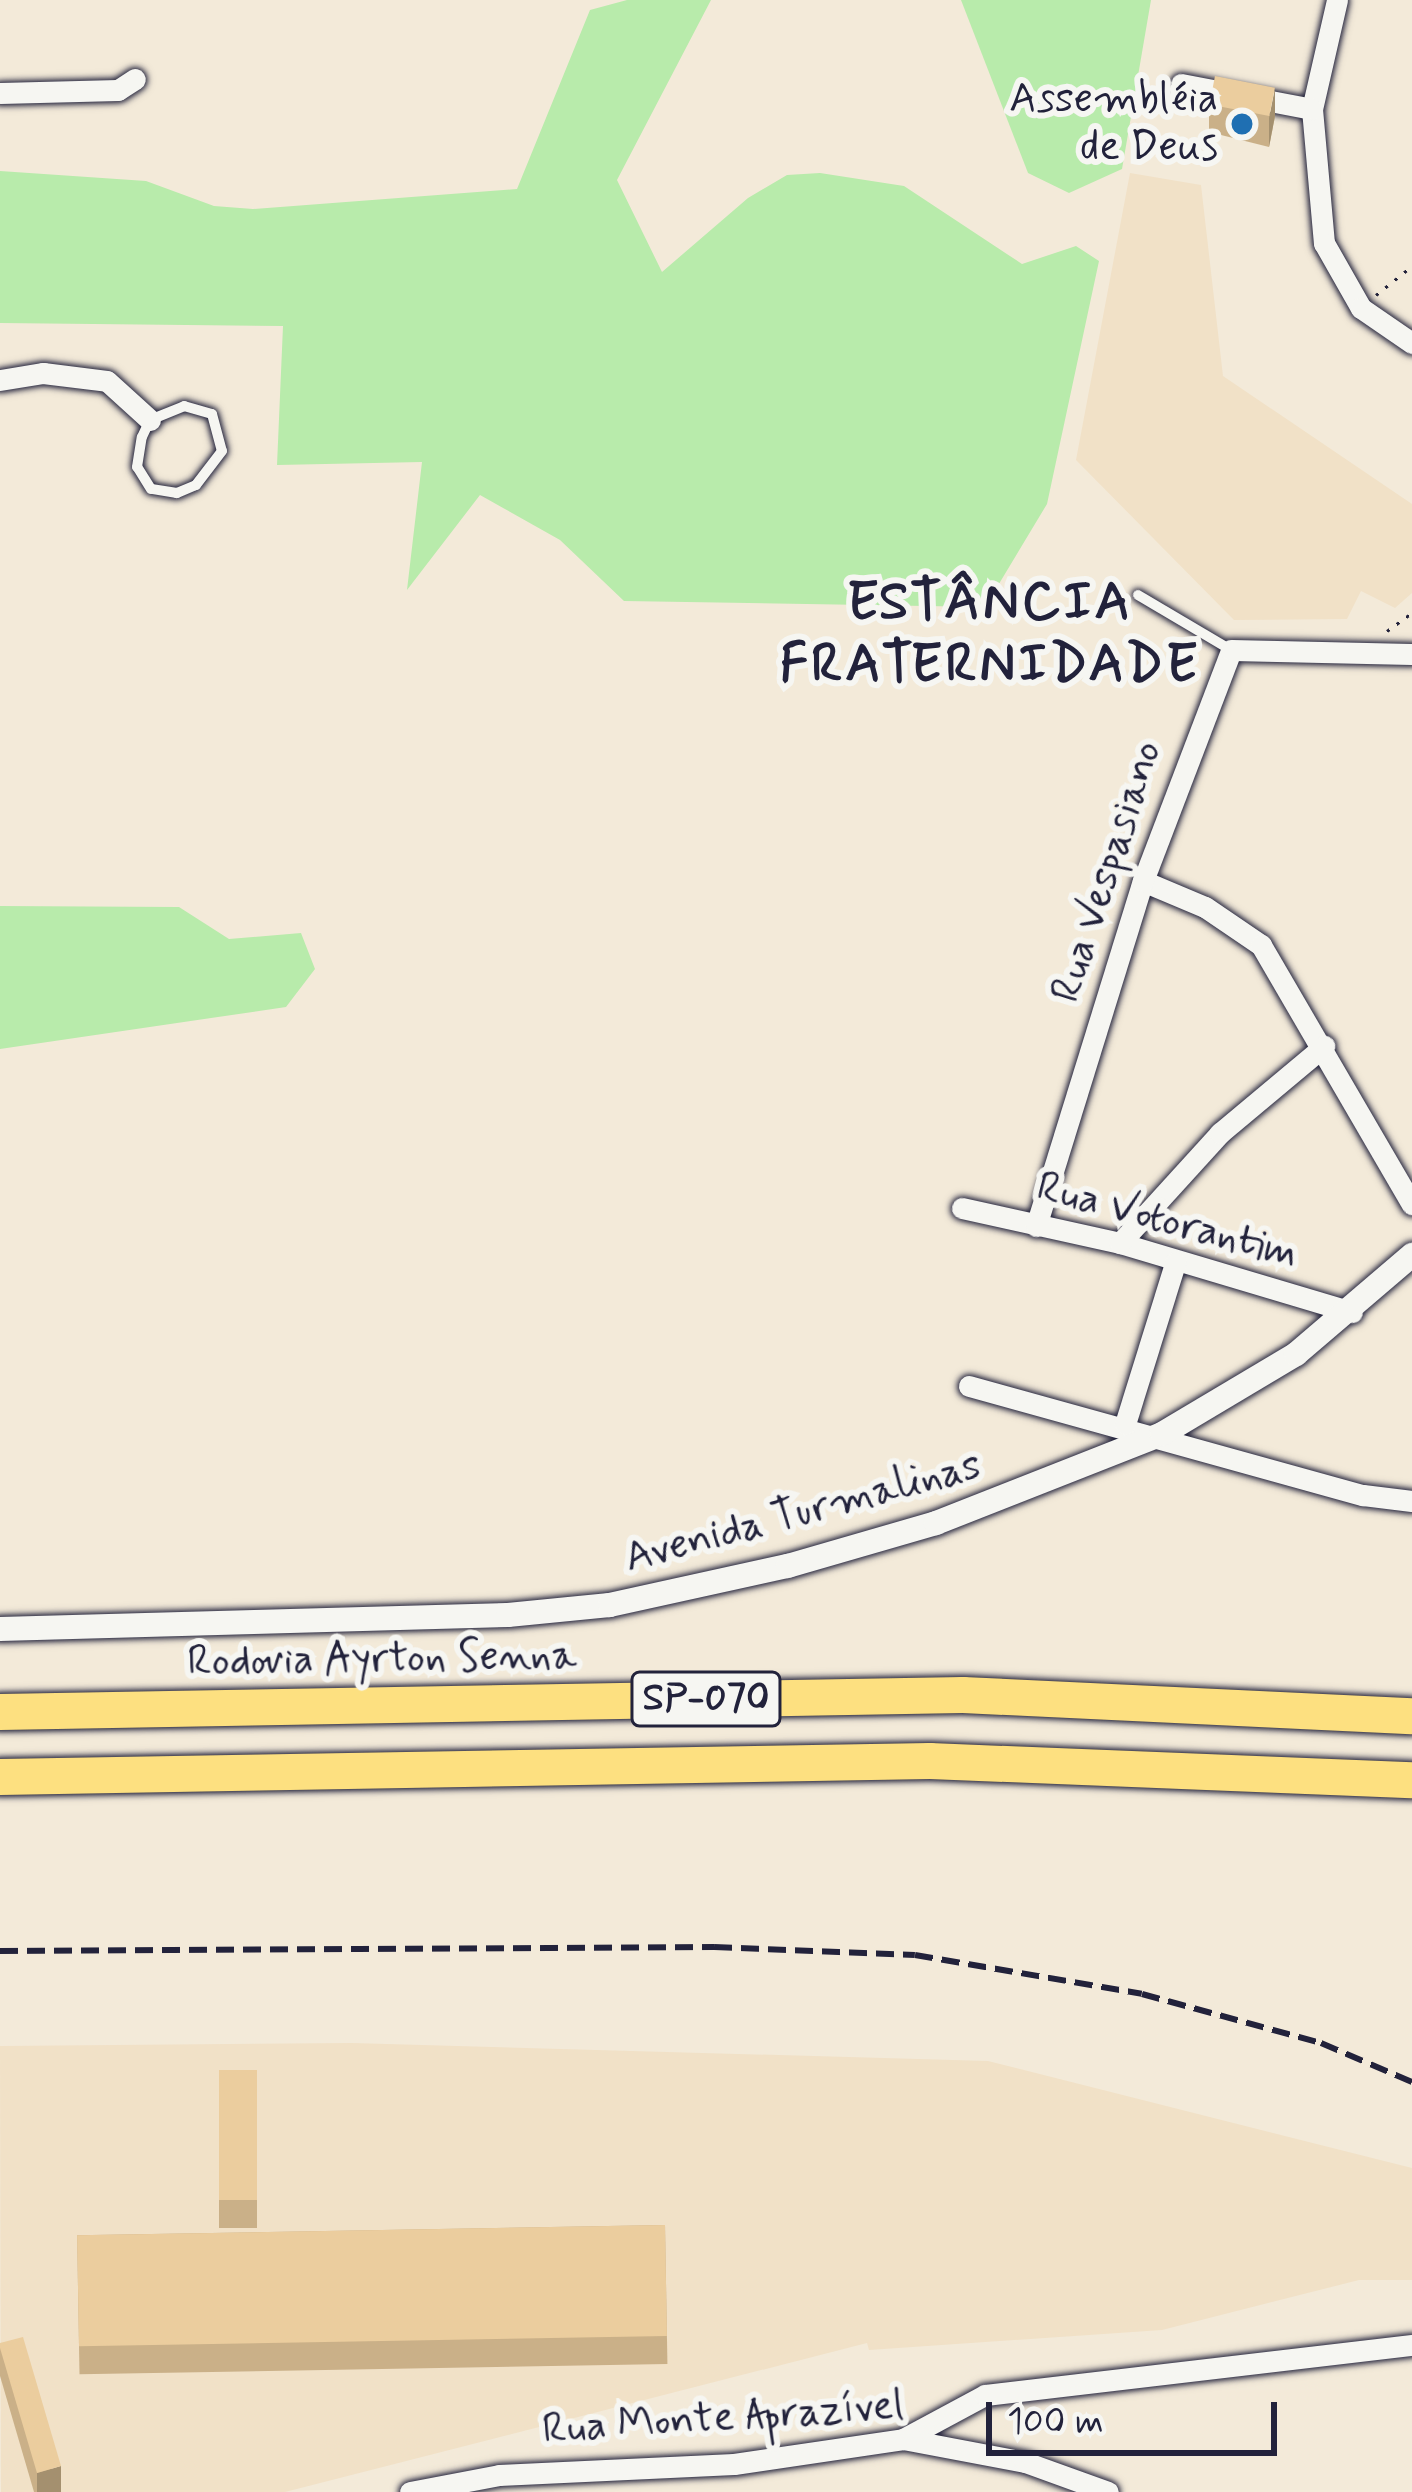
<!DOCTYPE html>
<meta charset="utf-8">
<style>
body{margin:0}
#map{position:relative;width:1412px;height:2492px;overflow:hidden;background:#f3ead9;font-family:Mynerve,sans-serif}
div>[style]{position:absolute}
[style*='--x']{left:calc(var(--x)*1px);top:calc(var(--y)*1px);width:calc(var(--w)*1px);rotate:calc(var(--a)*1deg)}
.built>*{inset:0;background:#f1e1c7}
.green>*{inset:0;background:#b8ebab}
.path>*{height:3px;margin-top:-1.5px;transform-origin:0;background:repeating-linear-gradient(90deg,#22223b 0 3px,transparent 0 12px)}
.roads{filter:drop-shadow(0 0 3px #22223b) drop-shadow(0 0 3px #22223b)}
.service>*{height:10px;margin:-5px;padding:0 5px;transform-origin:5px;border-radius:5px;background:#f6f6f2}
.minor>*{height:21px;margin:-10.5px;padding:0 10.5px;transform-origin:10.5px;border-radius:10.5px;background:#f6f6f2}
.tertiary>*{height:24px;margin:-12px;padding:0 12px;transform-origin:12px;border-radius:12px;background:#f6f6f2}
.motorway>*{height:36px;margin:-18px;padding:0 18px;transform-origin:18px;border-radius:18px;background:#fde080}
.rail>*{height:6px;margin-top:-3px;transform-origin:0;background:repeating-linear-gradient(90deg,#22223b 0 18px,transparent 0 27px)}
.wall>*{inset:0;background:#cab088;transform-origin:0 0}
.shaded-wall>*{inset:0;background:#a4906f}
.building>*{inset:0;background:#ebcd9e;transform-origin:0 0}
.dots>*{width:33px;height:33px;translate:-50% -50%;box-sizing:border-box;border:6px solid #f6f6f2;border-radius:50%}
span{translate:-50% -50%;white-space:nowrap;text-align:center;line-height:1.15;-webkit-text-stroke:12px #f6f6f2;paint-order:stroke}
.shield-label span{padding:3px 9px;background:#f6f6f2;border:3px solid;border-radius:9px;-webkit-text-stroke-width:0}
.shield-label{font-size:39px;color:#22223b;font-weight:700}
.poi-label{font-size:42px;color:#22223b}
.right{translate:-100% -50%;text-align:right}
.street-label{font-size:42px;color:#22223b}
.district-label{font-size:54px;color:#22223b;font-weight:700;letter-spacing:3px}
.scale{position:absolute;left:986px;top:2402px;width:291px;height:54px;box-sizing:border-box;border:6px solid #22223b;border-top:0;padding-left:15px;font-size:36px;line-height:42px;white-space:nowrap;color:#22223b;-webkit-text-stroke:9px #f6f6f2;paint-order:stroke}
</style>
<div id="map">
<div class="built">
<div style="clip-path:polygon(1130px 173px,1201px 185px,1223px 376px,1412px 504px,1412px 593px,1395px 608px,1361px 591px,1347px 619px,1234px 620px,1076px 460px)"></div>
<div style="clip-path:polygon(352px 2043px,988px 2061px,1412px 2168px,1412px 2280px,1359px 2280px,1162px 2330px,869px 2350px,867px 2343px,285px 2492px,1px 2492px,0 2046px)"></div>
</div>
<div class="green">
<div style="clip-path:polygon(627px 0,711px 0,617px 180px,662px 272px,748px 198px,787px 175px,820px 173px,904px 186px,1022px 264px,1076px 246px,1099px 261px,1047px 504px,985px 607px,624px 601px,560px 540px,480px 495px,407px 590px,422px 462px,277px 465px,283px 326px,0 323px,0 171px,146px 181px,214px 206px,253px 209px,517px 189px,590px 10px)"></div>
<div style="clip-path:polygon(961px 0,1151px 0,1122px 169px,1069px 193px,1028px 173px)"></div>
<div style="clip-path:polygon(0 906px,179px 907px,229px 939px,301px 933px,315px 969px,286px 1007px,0 1049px)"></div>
</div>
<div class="path">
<div style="--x:1376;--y:295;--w:46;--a:-38.9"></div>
<div style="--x:1387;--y:631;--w:31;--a:-36"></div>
</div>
<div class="roads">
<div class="service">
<div style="--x:184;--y:406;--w:29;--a:16"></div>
<div style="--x:212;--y:414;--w:38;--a:75"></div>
<div style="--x:222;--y:451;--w:43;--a:127.4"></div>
<div style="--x:196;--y:485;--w:21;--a:157"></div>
<div style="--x:177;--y:493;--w:26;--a:-171"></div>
<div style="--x:151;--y:489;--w:26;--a:-122"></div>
<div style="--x:137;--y:467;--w:30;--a:-81"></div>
<div style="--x:142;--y:437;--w:19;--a:-65"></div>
<div style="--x:150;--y:420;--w:37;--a:-22"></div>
<div style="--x:1138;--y:595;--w:108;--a:30.6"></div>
</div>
<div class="minor">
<div style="--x:1337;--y:0;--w:112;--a:102.9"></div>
<div style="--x:1312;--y:109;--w:135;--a:84.9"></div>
<div style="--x:1324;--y:243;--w:75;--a:60.4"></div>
<div style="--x:1361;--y:308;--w:62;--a:34.5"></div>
<div style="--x:1181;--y:84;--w:133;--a:10.8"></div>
<div style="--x:0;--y:93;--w:118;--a:-1.5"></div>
<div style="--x:118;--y:90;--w:20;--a:-33"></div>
<div style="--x:0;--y:380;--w:44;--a:-9.2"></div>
<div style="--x:43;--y:373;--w:64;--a:7.1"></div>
<div style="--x:107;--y:381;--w:58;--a:42.2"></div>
<div style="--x:1143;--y:881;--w:67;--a:22.8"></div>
<div style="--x:1205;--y:907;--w:68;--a:34.2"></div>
<div style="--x:1261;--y:945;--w:300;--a:59.8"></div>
<div style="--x:962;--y:1208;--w:162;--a:12.5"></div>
<div style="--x:1120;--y:1243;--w:242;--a:16.6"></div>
<div style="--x:1036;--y:1226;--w:361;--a:-72.8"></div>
<div style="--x:1143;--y:881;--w:247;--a:-69.1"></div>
<div style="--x:1231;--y:650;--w:181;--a:1.3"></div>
<div style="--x:1120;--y:1243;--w:149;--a:-47.7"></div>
<div style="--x:1220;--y:1133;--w:136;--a:-39.9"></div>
<div style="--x:969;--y:1386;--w:409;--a:15.5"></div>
<div style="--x:1363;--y:1495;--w:49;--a:7"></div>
<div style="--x:1125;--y:1424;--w:169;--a:-72.7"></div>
<div style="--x:903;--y:2439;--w:93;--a:-28.2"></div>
<div style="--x:985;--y:2395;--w:430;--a:-6.7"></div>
<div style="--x:410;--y:2492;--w:91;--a:-10.8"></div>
<div style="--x:499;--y:2475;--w:235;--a:-2.7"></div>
<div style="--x:734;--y:2464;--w:171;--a:-8.4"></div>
<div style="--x:903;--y:2439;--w:124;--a:10.7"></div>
<div style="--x:1025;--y:2462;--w:88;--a:19.9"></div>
</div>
<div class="tertiary">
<div style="--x:0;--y:1629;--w:508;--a:-1.58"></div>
<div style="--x:508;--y:1615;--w:102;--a:-5.6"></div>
<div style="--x:610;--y:1605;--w:182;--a:-12.4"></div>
<div style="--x:788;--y:1566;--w:154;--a:-16.2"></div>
<div style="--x:936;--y:1523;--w:243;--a:-21.5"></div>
<div style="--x:1162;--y:1434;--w:156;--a:-30.8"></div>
<div style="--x:1296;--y:1354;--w:153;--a:-40.5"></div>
</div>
<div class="motorway">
<div style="--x:0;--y:1712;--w:963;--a:-1.01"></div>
<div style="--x:963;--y:1695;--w:449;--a:2.7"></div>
<div style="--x:0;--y:1777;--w:930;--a:-0.99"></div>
<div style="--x:930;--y:1761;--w:482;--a:2.3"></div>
</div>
</div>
<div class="rail">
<div style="--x:0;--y:1951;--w:714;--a:-0.32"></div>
<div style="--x:714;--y:1947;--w:201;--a:2.3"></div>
<div style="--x:915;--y:1955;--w:230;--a:9.7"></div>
<div style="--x:1142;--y:1994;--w:186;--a:15.3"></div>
<div style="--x:1321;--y:2043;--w:99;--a:23.2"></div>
</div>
<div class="wall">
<div style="clip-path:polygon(1209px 104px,1275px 116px,1269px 147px,1209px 132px)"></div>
<div style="left:219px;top:2070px;width:38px;height:158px"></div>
<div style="left:665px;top:2225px;width:139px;height:588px;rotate:89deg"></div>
<div style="clip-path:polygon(0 2343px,61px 2492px,34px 2492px,0 2376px)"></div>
</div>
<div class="shaded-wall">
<div style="clip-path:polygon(1275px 88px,1275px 116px,1269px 147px,1269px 118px)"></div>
<div style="clip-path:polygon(61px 2466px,61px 2492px,37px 2492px,37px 2473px)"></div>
</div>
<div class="building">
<div style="left:1215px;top:76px;width:61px;height:29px;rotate:11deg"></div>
<div style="left:219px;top:2070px;width:38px;height:130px"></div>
<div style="left:665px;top:2225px;width:111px;height:588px;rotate:89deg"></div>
<div style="clip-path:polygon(23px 2337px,61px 2466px,37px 2473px,0 2348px,0 2343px)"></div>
</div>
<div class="dots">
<div style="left:1242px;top:124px;background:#1f6fb2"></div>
</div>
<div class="shield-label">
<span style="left:706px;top:1699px">SP-070</span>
</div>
<div class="poi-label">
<span class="right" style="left:1218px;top:124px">Assembléia<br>de Deus</span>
</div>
<div class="street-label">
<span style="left:1108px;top:872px;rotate:-72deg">Rua Vespasiano</span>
<span style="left:1167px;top:1222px;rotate:15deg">Rua Votorantim</span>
<span style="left:803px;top:1513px;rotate:-15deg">Avenida Turmalinas</span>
<span style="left:382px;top:1660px;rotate:-1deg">Rodovia Ayrton Senna</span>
<span style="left:723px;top:2419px;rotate:-4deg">Rua Monte Aprazível</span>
</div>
<div class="district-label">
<span style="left:990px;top:635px">ESTÂNCIA<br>FRATERNIDADE</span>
</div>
<div class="scale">100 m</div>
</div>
